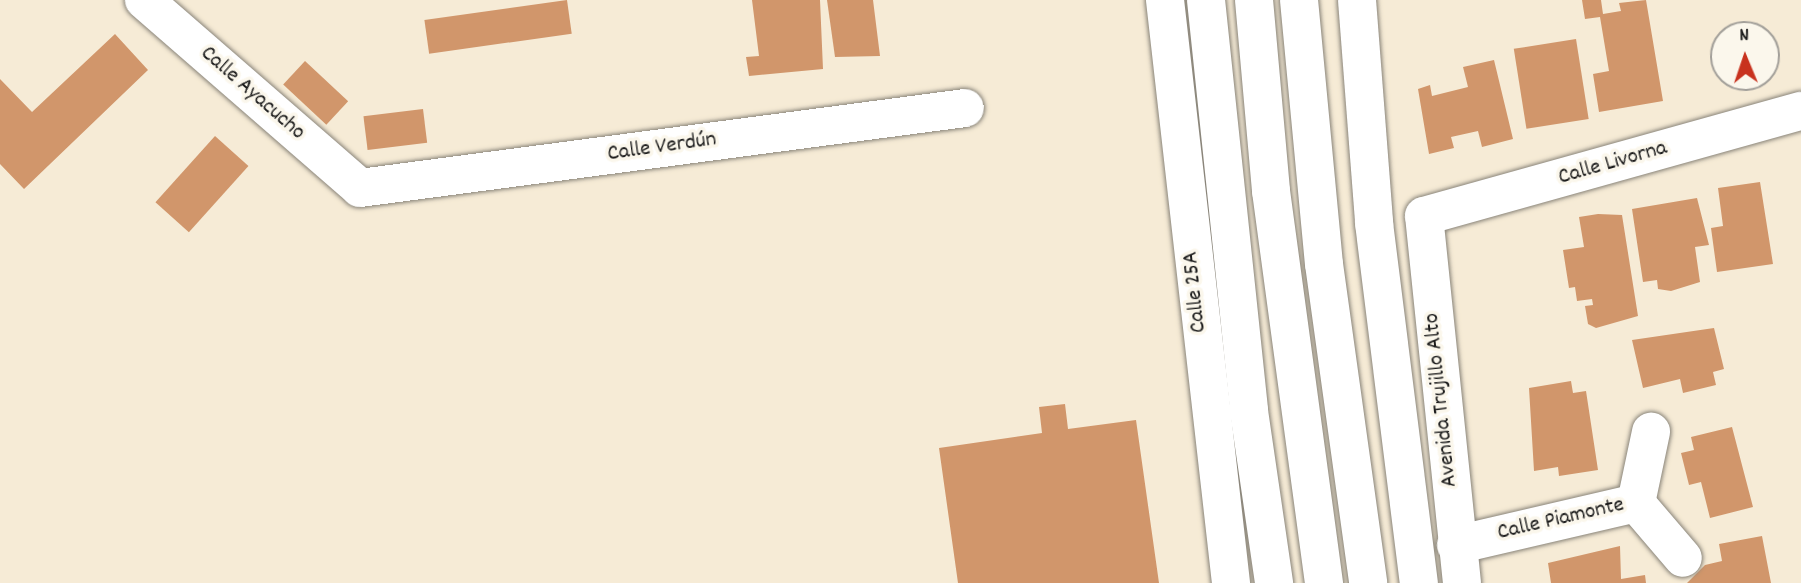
<!DOCTYPE html>
<meta charset="utf-8">
<style>
body{margin:0}
#map{position:relative;width:1801px;height:583px;overflow:hidden;background:#f6ebd6;font-family:Dekko,sans-serif}
div>[style]{position:absolute}
[style*='--x']{left:calc(var(--x)*1px);top:calc(var(--y)*1px);width:calc(var(--w)*1px);rotate:calc(var(--a)*1deg)}
.building>*{inset:0;background:#d1966b;transform-origin:0 0}
.roads{filter:drop-shadow(0 0 2px #898479) drop-shadow(0 0 2px #898479)}
.minor>*{height:38px;margin:-19px;padding:0 19px;transform-origin:19px;border-radius:19px;background:#fff}
.highway>*{height:38px;margin:-19px;padding:0 19px;transform-origin:19px;border-radius:19px;background:#fff}
span{translate:-50% -50%;white-space:nowrap;text-align:center;line-height:1.15;-webkit-text-stroke:7px #fbf7ec;paint-order:stroke}
.street-label{font-size:23px;color:#1c1c1c}
.north{position:absolute;left:1710px;top:21px;width:70px;height:70px;box-sizing:border-box;background:#fbf7ec;border:2px solid #a29f99;border-radius:50%;rotate:358deg;font-size:19px;font-weight:700;line-height:28px;text-align:center;color:#1c1c1c}
.north::after{content:'';display:block;margin:auto;width:24px;height:32px;background:#c8321e;clip-path:polygon(50% 0,100% 100%,50% 72%,0 100%)}
</style>
<div id="map">
<div class="building">
<div style="left:567px;top:0;width:34px;height:144px;rotate:82deg"></div>
<div style="clip-path:polygon(752px 0,820px 0,823px 69px,749px 76px,746px 57px,759px 56px)"></div>
<div style="clip-path:polygon(827px 0,873px 0,880px 56px,835px 57px)"></div>
<div style="clip-path:polygon(1582px 0,1601px 0,1603px 14px,1621px 11px,1619px 3px,1646px 0,1663px 101px,1599px 112px,1593px 74px,1609px 71px,1600px 17px,1585px 19px)"></div>
<div style="clip-path:polygon(115px 34px,148px 70px,24px 189px,0 164px,0 79px,32px 112px)"></div>
<div style="left:1576px;top:39px;width:81px;height:63px;rotate:81deg"></div>
<div style="clip-path:polygon(1494px 60px,1513px 139px,1482px 147px,1478px 131px,1451px 137px,1454px 148px,1429px 154px,1418px 89px,1430px 85px,1432px 96px,1468px 87px,1463px 67px)"></div>
<div style="left:305px;top:61px;width:59px;height:32px;rotate:43deg"></div>
<div style="left:423px;top:109px;width:34px;height:60px;rotate:83deg"></div>
<div style="left:215px;top:136px;width:45px;height:89px;rotate:42deg"></div>
<div style="clip-path:polygon(1760px 182px,1773px 264px,1717px 272px,1711px 228px,1723px 226px,1718px 188px)"></div>
<div style="clip-path:polygon(1697px 198px,1709px 245px,1695px 247px,1700px 282px,1671px 291px,1658px 289px,1657px 280px,1643px 282px,1632px 209px)"></div>
<div style="clip-path:polygon(1598px 214px,1622px 215px,1638px 316px,1596px 328px,1588px 324px,1585px 306px,1593px 305px,1592px 299px,1577px 301px,1575px 287px,1569px 288px,1563px 250px,1584px 247px,1579px 217px)"></div>
<div style="clip-path:polygon(1714px 328px,1724px 369px,1713px 372px,1716px 385px,1683px 393px,1680px 379px,1643px 388px,1632px 340px)"></div>
<div style="clip-path:polygon(1571px 381px,1573px 393px,1586px 391px,1598px 470px,1559px 476px,1558px 467px,1534px 471px,1529px 388px)"></div>
<div style="clip-path:polygon(1065px 404px,1068px 429px,1136px 420px,1159px 583px,958px 583px,939px 448px,1042px 433px,1039px 407px)"></div>
<div style="clip-path:polygon(1732px 427px,1753px 507px,1710px 518px,1701px 482px,1689px 485px,1681px 453px,1694px 450px,1691px 437px)"></div>
<div style="clip-path:polygon(1762px 536px,1771px 583px,1687px 583px,1705px 565px,1722px 561px,1719px 544px)"></div>
<div style="clip-path:polygon(1620px 546px,1621px 579px,1645px 575px,1646px 583px,1551px 583px,1548px 563px)"></div>
</div>
<div class="roads">
<div class="minor">
<div style="--x:144;--y:0;--w:286;--a:41"></div>
<div style="--x:360;--y:188;--w:610;--a:-7.53"></div>
<div style="--x:1165;--y:0;--w:587;--a:83.54"></div>
<div style="--x:1636;--y:503;--w:72;--a:49.5"></div>
<div style="--x:1636;--y:503;--w:73;--a:-78.1"></div>
<div style="--x:1456;--y:545;--w:185;--a:-13.1"></div>
<div style="--x:1462;--y:583;--w:369;--a:-95.9"></div>
<div style="--x:1424;--y:216;--w:391;--a:-15.6"></div>
</div>
<div class="highway">
<div style="--x:1206;--y:0;--w:413;--a:84"></div>
<div style="--x:1249;--y:411;--w:174;--a:81.7"></div>
<div style="--x:1254;--y:0;--w:192;--a:84.9"></div>
<div style="--x:1271;--y:191;--w:396;--a:82.3"></div>
<div style="--x:1299;--y:0;--w:265;--a:84.6"></div>
<div style="--x:1324;--y:264;--w:322;--a:82.1"></div>
<div style="--x:1357;--y:0;--w:224;--a:85.6"></div>
<div style="--x:1374;--y:223;--w:363;--a:82.9"></div>
</div>
</div>
<div class="street-label">
<span style="left:252px;top:94px;rotate:41deg">Calle Ayacucho</span>
<span style="left:662px;top:148px;rotate:-8deg">Calle Verdún</span>
<span style="left:1613px;top:164px;rotate:-16deg">Calle Livorna</span>
<span style="left:1196px;top:292px;rotate:-96deg">Calle 25A</span>
<span style="left:1442px;top:400px;rotate:-96deg">Avenida Trujillo Alto</span>
<span style="left:1561px;top:520px;rotate:-13deg">Calle Piamonte</span>
</div>
<div class="north">N</div>
</div>
